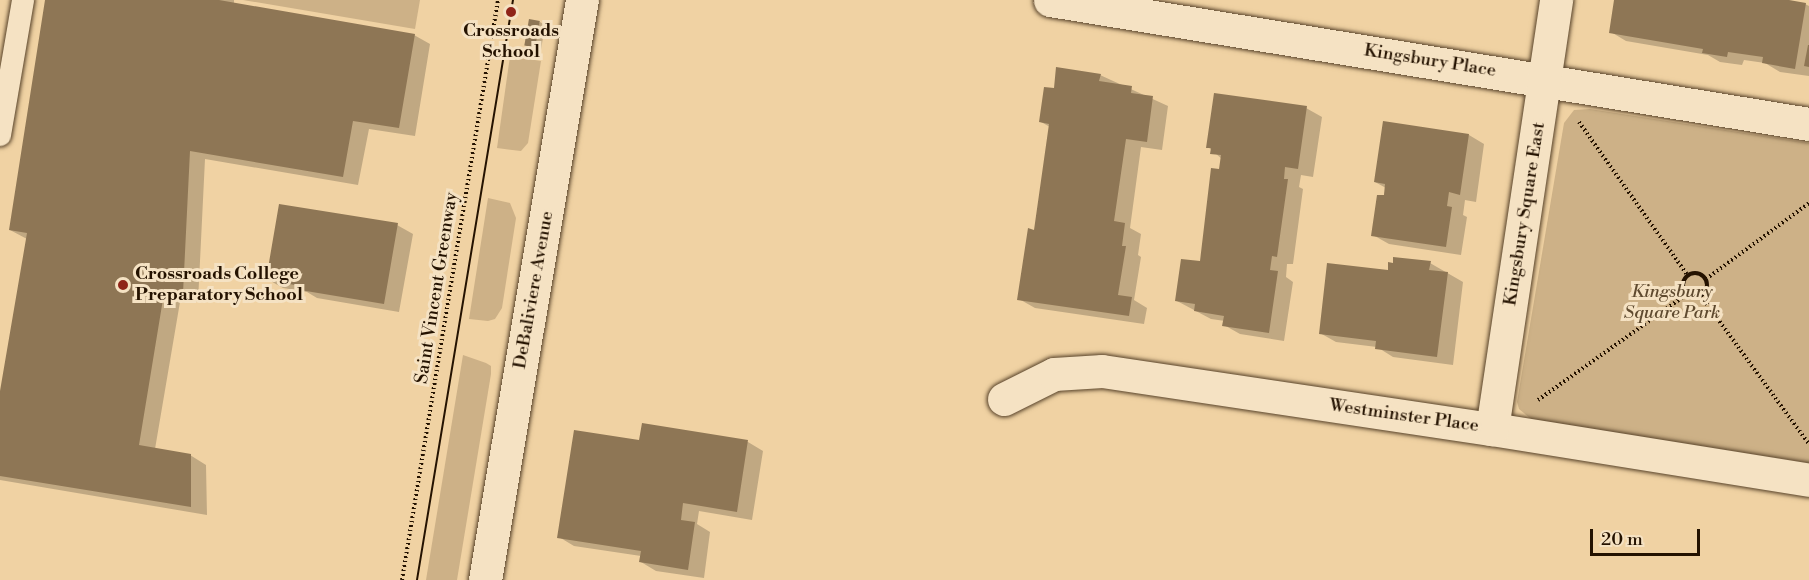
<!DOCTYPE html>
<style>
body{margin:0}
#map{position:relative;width:1809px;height:580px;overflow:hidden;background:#f0d2a3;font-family:"Libre Bodoni",serif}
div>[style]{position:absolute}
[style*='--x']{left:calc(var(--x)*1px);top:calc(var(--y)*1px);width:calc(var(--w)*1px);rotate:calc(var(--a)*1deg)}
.green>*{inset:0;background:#cdb187}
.shadow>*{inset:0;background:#0003}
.building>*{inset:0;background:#8e7655;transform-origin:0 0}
.path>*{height:4px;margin-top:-2px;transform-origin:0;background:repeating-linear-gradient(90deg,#241200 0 1.5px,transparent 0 4.5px)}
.path>.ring{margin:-2px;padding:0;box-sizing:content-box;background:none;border:4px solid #241200;border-radius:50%}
.roads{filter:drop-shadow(0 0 2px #574229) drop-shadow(0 0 2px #574229)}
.service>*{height:22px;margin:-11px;padding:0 11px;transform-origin:11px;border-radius:11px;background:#f5e2c3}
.minor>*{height:33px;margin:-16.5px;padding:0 16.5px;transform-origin:16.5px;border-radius:16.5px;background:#f5e2c3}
.secondary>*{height:33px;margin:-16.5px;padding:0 16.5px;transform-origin:16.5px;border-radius:16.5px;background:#f5e2c3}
.tram>*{height:1.5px;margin:-0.75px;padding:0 0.75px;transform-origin:0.75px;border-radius:0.75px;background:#241200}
.dots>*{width:16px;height:16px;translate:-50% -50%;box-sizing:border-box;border:3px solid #f5e2c3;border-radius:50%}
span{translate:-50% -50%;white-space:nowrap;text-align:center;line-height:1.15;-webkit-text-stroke:6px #f5e2c3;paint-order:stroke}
.poi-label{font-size:18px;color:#241200;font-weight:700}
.left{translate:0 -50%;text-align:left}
.street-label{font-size:18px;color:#241200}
.park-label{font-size:18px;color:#5f4a2f;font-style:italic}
.scale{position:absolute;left:1590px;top:529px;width:110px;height:27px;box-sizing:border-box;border:3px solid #241200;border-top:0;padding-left:8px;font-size:18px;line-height:21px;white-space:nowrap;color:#241200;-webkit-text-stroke:4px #f5e2c3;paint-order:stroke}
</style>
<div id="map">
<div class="green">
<div style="clip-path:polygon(243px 0,420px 0,415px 29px)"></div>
<div style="clip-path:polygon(510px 56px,541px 61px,528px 143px,521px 151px,497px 148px)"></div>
<div style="clip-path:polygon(1590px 109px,1809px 143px,1809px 463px,1531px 419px,1519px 409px,1517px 402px,1564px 123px,1574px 110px)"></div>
<div style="clip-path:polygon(488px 198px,510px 203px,516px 218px,502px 308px,495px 319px,488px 321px,469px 319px)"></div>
<div style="clip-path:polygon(463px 355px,486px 363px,491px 366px,491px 374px,457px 580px,426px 580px)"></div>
</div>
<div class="shadow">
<div style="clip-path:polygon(46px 0,234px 0,234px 4px,414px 35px,430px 44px,415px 136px,369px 129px,358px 185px,205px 159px,198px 302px,180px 302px,155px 449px,190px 455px,206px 465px,207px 515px,0 480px,0 400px,27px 239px,10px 230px)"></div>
<div style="clip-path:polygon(1616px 0,1780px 0,1805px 4px,1809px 6px,1809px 76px,1780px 72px,1765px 63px,1744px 60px,1742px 65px,1720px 62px,1708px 55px,1626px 41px,1611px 32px)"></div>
<div style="clip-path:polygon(540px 22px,545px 25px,541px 50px,526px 45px)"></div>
<div style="clip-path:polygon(1100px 75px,1168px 106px,1162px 150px,1141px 147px,1130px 228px,1141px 234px,1138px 255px,1141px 257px,1134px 300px,1147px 308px,1144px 324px,1035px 308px,1019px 299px,1036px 232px,1050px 127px,1041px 122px,1055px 90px)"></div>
<div style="clip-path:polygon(1306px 108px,1322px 117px,1313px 177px,1301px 175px,1299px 187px,1303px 189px,1293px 264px,1287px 264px,1286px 277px,1293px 282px,1284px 341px,1240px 334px,1224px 325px,1225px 321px,1211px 319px,1177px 301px,1201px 263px,1220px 170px,1222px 159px,1208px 147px)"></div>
<div style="clip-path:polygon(1469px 135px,1484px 144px,1476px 202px,1465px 200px,1463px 215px,1467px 217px,1461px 255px,1389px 244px,1373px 235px,1386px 188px,1375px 182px)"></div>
<div style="clip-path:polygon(397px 225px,413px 234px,399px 312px,317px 298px,307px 292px,283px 288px,267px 279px)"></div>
<div style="clip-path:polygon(1430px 263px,1463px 282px,1453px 365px,1393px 357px,1377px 347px,1336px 342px,1320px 333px,1394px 265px)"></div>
<div style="clip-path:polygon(641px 442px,748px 442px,763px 451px,752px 520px,699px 511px,697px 524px,710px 532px,704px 578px,656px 571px,641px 562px,641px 556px,574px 546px,559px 537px)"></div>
</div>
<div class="building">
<div style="clip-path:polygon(45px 0,219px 0,415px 34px,399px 128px,353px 121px,343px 177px,190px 151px,183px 293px,164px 293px,139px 445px,191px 454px,191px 507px,0 476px,0 391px,27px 233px,9px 230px)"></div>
<div style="clip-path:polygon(1614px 0,1789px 0,1806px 3px,1795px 69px,1762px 63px,1763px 57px,1728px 52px,1727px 57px,1702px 53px,1703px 49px,1609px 33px)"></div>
<div style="left:529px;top:19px;width:11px;height:27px;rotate:10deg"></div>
<div style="clip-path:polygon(1808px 45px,1809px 45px,1809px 67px,1804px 66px)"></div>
<div style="clip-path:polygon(1056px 67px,1101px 74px,1099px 81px,1132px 86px,1131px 93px,1153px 96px,1147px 142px,1126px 139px,1114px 221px,1125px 223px,1122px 246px,1126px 246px,1118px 295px,1132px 297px,1129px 316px,1017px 300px,1028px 228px,1034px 230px,1049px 124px,1039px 122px,1044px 87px,1054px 88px)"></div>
<div style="clip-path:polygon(1214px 93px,1307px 106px,1298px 169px,1285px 167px,1284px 179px,1288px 179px,1277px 257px,1272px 256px,1270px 270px,1278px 271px,1269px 333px,1222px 326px,1224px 316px,1194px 311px,1195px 304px,1175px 301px,1181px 259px,1200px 261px,1211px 168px,1219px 169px,1221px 155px,1210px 154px,1211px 148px,1206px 148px)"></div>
<div style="clip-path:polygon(1383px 121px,1469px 134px,1460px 195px,1449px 192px,1447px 206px,1452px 207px,1446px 247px,1371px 236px,1377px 195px,1384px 195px,1385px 184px,1374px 182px)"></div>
<div style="clip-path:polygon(279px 204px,398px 223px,384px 304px,300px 290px,301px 286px,266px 280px)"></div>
<div style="clip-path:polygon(1393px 257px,1431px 261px,1429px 270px,1448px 272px,1437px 357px,1375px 349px,1376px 341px,1319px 334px,1327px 263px,1388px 270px,1388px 262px,1393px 263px)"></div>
<div style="clip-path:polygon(642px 423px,748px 440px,737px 512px,683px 503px,681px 520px,695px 522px,688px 570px,639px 562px,641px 551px,557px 538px,574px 430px,639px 440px)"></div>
</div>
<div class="path">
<div style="--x:1579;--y:122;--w:189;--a:54.7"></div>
<div class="ring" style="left:1683px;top:273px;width:20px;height:20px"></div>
<div style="--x:1706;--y:279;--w:128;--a:-36.4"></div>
<div style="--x:1701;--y:296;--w:183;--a:53.9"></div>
<div style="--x:1538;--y:400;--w:183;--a:-35.4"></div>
<div style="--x:402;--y:580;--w:588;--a:-80.6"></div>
</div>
<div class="roads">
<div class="service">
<div style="--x:0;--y:135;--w:137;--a:-80.3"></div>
</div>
<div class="minor">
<div style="--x:1050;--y:0;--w:769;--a:9.28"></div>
<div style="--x:1004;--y:399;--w:56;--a:-26.6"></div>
<div style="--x:1054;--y:374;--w:48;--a:-3.6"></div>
<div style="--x:1102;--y:371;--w:394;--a:8.5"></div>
<div style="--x:1492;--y:429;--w:321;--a:9.1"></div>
<div style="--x:1492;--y:429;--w:434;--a:-81.5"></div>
</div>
<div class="secondary">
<div style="--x:485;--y:580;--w:588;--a:-80.51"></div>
</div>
</div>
<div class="tram">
<div style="--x:417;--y:580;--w:588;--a:-80.6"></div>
</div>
<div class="dots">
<div style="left:511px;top:12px;background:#8f2418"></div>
<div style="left:123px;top:285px;background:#8f2418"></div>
</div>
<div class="poi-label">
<span style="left:511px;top:42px">Crossroads<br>School</span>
<span class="left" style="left:135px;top:285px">Crossroads College<br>Preparatory School</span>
</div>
<div class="street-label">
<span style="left:1430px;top:61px;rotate:9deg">Kingsbury Place</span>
<span style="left:1525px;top:214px;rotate:-81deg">Kingsbury Square East</span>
<span style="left:437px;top:288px;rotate:-81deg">Saint Vincent Greenway</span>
<span style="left:534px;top:290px;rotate:-80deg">DeBaliviere Avenue</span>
<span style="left:1404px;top:416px;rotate:8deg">Westminster Place</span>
</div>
<div class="park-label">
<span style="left:1672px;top:303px">Kingsbury<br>Square Park</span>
</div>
<div class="scale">20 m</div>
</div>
